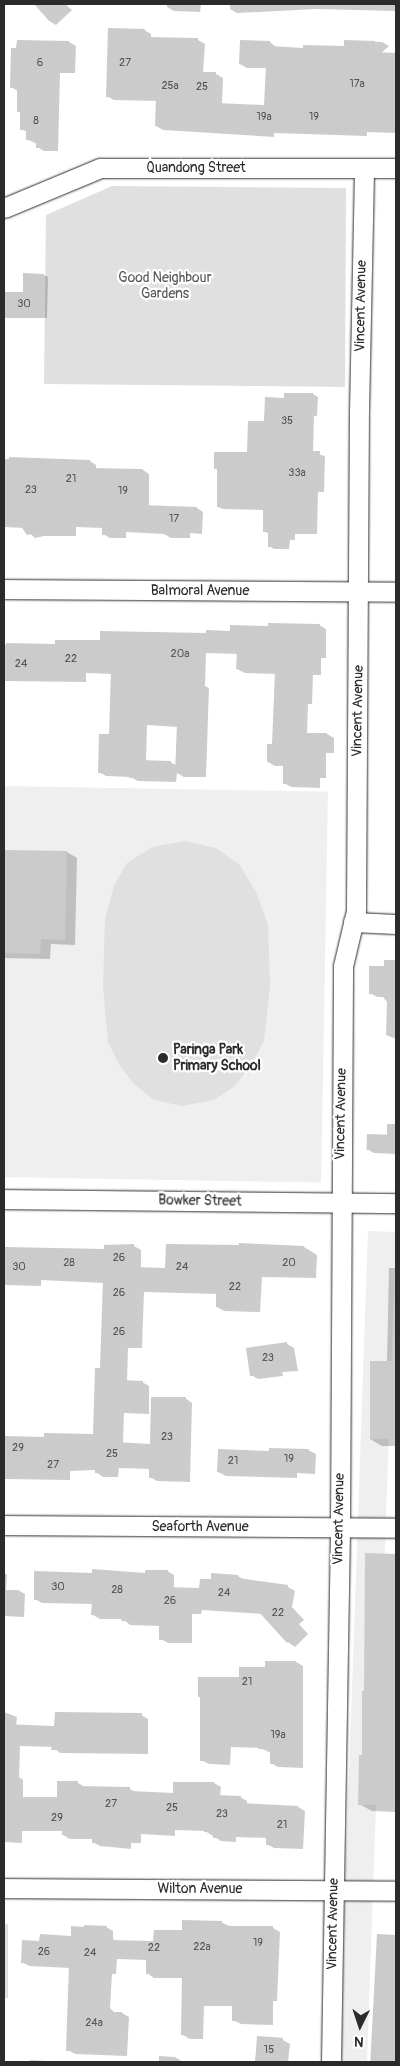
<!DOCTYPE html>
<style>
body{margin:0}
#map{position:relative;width:400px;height:2066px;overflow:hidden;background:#fff;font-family:Pangolin,sans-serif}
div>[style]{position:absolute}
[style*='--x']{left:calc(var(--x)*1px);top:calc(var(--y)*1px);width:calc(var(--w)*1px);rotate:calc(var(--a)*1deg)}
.built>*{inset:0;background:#efefef;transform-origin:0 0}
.green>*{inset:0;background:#e0e0e0;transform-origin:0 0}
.shadow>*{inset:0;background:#0003;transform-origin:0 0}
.building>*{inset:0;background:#cbcbcb;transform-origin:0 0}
.roads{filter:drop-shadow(0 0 1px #2b2b2b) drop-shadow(0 0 1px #2b2b2b)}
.street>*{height:19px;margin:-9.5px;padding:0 9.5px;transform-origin:9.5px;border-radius:9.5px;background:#fff}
.dots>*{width:14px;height:14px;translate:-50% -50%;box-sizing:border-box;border:2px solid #fff;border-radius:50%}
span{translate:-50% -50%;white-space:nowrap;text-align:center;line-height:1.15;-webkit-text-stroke:4.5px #fff;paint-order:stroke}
.number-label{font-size:11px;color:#535353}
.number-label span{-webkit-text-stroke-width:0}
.street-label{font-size:14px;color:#2b2b2b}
.park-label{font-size:14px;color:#585858}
.poi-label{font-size:14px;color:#2b2b2b;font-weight:700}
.left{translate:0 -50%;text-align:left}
.frame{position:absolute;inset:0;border:5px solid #2b2b2b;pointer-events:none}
.north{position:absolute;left:335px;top:2001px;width:50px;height:50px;-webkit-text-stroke:4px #fff;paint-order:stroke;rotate:184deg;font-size:14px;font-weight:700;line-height:20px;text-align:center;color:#2b2b2b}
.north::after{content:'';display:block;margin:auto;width:18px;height:22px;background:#2b2b2b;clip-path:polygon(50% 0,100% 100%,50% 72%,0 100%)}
</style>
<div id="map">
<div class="built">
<div style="left:4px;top:786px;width:324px;height:391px;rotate:1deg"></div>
<div style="left:368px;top:1231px;width:28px;height:831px;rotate:2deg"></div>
</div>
<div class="green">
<div style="clip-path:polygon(112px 186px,346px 188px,345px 387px,44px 384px,46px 215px)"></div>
<div style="clip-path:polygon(185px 841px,216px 848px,240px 865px,257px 894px,268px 925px,270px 986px,264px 1041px,251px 1065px,235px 1086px,214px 1100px,182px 1106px,154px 1100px,134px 1084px,120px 1066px,108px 1042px,103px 986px,105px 920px,114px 886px,127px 863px,152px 847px)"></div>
<div style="left:4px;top:1924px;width:4px;height:74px"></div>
</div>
<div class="shadow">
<div style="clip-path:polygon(30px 4px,65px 4px,72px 10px,56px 25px,49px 21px,35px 5px)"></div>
<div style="clip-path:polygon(167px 4px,201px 4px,200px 12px,174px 11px,167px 7px)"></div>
<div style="clip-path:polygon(230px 4px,396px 4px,396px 11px,316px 9px,237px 13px,230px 9px)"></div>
<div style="clip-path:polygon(144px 30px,151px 34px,151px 38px,198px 40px,205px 44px,203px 73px,216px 74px,223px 78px,222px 105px,265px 106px,267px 68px,247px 68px,240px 64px,270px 42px,277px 48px,304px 49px,345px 47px,345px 41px,382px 42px,389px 46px,381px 53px,396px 54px,396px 133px,367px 132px,367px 136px,274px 133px,274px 137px,163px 130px,156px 126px,157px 101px,114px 100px,107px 96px)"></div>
<div style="clip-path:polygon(18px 41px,69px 42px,76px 46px,75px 73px,60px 73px,58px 151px,44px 151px,37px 147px,37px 144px,27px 139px,27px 132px,21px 129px,21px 113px,18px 111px,18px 91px,11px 87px)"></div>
<div style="clip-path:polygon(44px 275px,48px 277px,47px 318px,4px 318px,4px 293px,24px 293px)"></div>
<div style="clip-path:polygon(313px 394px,318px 397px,317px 416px,314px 416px,313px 453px,325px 456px,324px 492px,318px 492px,317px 534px,295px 534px,295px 540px,290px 540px,289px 549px,274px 549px,269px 546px,269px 534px,264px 531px,264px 510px,223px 509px,218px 507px,218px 470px,215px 468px,248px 453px,265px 423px,285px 399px)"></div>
<div style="clip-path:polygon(4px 459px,90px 461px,96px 465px,96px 469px,143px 470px,149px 474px,149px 507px,197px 508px,203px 512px,202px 534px,190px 533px,190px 538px,171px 538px,164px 534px,126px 532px,126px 538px,110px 538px,103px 534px,103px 528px,76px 527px,76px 536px,44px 536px,35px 538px,24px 528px,4px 527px)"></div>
<div style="clip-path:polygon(evenodd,319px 625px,326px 629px,326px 658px,321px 658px,321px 675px,313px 675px,312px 704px,308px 704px,307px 734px,327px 734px,334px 738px,334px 753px,326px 753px,326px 778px,320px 778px,320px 788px,291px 787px,284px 783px,284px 766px,275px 766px,268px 762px,274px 745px,276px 674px,245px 673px,237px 669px,238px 654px,206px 653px,205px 686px,209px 688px,206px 777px,184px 777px,177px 773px,176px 782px,138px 781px,130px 777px,106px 776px,99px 772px,111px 736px,112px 674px,86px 673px,86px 682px,4px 681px,4px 645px,56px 645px,319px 625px,147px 725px,178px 727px,177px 766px,170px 762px,146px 762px,147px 725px)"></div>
<div style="clip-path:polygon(4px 851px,67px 852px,77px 858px,75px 945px,51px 944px,50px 959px,4px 958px)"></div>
<div style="clip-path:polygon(396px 879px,396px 897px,395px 897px)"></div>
<div style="clip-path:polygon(384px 960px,396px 960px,396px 1039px,386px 1035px,387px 1002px,383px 997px,377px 997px,370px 993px,384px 967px)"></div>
<div style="clip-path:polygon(387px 1124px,396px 1124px,396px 1154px,374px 1153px,367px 1149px,387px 1135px)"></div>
<div style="clip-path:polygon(240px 1244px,304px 1247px,317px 1255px,316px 1278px,262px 1277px,260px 1312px,224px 1311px,217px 1307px,218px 1294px,144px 1292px,142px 1348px,128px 1348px,127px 1382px,142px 1382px,149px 1386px,149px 1414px,124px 1413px,123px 1444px,151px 1445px,185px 1398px,192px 1403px,190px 1482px,157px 1481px,150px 1477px,150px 1469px,119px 1468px,118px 1477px,103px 1477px,96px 1472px,96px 1470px,70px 1471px,70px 1480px,4px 1479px,4px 1438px,45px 1439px,94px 1436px,101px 1369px,104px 1283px,41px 1280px,41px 1286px,4px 1285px,4px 1253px,105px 1250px,105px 1246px,134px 1246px,141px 1250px,141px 1269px,166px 1269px,240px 1247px)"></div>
<div style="clip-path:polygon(389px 1268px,396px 1268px,396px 1446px,382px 1446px,370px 1439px,387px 1363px)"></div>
<div style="clip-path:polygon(287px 1344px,294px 1348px,298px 1371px,282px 1372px,283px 1376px,258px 1379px,251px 1375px)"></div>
<div style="clip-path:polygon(308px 1450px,316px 1454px,315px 1474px,297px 1473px,297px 1478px,226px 1476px,218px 1472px,271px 1452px)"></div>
<div style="clip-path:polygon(366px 1555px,396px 1555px,396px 1812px,372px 1811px,359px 1804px,366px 1692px)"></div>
<div style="clip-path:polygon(167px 1571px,174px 1575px,174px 1588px,200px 1589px,212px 1581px,238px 1576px,244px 1580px,288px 1587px,295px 1591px,292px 1607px,304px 1620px,299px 1624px,308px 1634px,295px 1647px,288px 1642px,262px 1614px,202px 1610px,201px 1614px,192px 1614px,192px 1643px,168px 1643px,161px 1639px,161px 1626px,130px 1625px,123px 1619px,100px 1619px,93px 1615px,93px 1604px,42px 1603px,35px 1599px)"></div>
<div style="clip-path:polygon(4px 1573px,7px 1575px,6px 1590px,18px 1590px,25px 1594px,24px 1617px,4px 1616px)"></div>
<div style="clip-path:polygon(296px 1662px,303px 1666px,303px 1768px,278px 1767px,271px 1763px,271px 1753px,260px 1748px,231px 1747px,230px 1765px,209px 1764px,201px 1760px,202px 1698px,199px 1697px,267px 1668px)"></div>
<div style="clip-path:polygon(4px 1712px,17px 1717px,16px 1726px,55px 1727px,141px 1715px,148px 1719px,148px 1754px,60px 1753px,53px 1747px,20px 1746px,19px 1777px,23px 1780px,23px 1798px,58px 1798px,78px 1783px,85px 1787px,130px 1789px,138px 1793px,174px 1794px,214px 1783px,221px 1787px,220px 1797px,240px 1797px,247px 1801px,247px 1805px,298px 1807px,305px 1811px,303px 1849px,274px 1848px,267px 1844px,267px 1838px,236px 1837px,236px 1842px,221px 1841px,205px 1831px,175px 1830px,175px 1836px,141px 1834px,141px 1843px,131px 1843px,131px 1849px,100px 1846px,93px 1842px,93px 1839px,70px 1839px,63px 1835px,63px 1831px,22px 1831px,22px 1843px,4px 1842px)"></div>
<div style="clip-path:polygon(221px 1922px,229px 1926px,273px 1928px,280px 1932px,277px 2001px,273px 2001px,273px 2025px,241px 2024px,233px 2020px,234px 2006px,204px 2006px,203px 2039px,190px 2039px,183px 2035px,183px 1978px,154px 1978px,147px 1973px,147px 1960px,117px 1959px,116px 1974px,112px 1974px,110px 2008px,115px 2013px,122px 2013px,129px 2017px,127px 2056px,75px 2054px,68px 2050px,70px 1968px,29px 1966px,22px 1962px,41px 1942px,72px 1937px,106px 1927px,113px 1931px,113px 1939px,117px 1942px,155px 1942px)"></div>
<div style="left:378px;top:1936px;width:18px;height:126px"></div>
<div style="clip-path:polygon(258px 2037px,283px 2040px,290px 2044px,288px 2062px,255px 2062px)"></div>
<div style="clip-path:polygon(159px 2056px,175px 2057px,183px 2062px,159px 2062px)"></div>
<div style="clip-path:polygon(30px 2060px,66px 2062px,67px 2062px,30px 2062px)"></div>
</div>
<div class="building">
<div style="clip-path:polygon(108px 28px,145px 29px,144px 37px,198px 38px,197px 72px,216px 72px,215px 103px,264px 105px,266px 65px,239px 64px,240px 40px,270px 41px,270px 46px,303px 48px,303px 45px,344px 46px,344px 40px,375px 41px,375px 52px,396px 53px,396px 129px,361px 129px,361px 132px,267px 130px,267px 134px,215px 129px,155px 126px,156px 98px,106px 97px)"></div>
<div style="clip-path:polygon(17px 40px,69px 41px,68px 70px,53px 70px,52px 148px,36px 148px,36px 141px,26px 140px,26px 130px,20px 130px,20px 112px,17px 112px,17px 88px,10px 88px,11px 48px,16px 48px)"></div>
<div style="clip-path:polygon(23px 273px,44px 274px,43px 317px,4px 316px,4px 292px,23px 292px)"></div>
<div style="clip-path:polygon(284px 393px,313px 393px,313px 414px,309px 414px,309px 451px,320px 451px,319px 490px,313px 490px,313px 532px,290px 532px,290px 538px,285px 538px,285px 547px,268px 547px,268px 532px,263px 532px,263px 508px,217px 507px,217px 469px,214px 469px,214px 452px,247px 452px,248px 421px,264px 421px,265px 397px,284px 398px)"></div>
<div style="clip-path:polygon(9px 457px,90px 460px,90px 468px,143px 469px,142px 505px,197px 507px,196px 531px,184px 530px,183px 535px,163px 534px,163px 531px,120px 529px,120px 535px,102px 535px,102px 525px,70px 524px,70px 533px,37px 533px,27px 535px,20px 525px,5px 524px)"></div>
<div style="clip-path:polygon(268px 623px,320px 624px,319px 655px,314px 655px,314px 671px,306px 671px,305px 701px,301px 700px,300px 733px,327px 733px,327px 750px,319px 750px,319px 775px,313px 775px,313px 784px,283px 784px,283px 763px,267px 762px,267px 744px,272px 744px,275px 671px,236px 669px,237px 650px,199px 649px,198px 682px,202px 683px,199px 774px,175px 773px,177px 724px,140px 722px,139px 760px,171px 761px,170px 778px,129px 778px,129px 774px,98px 773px,99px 734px,109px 734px,111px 670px,79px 670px,79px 679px,5px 678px,6px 643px,55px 644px,55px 640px,100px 640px,100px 631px,206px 633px,206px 630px,230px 631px,230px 625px,268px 626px)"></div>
<div style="clip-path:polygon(4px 850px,67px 851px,65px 940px,41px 939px,40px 954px,4px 953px)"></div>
<div style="left:369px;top:966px;width:27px;height:28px"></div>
<div style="left:367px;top:1134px;width:29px;height:16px;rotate:2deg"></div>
<div style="clip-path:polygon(239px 1243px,304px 1246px,304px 1250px,310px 1250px,309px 1275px,255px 1273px,253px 1309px,216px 1307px,216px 1291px,137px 1288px,136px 1345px,121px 1344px,120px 1380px,143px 1381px,142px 1410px,117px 1410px,116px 1442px,150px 1444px,151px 1397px,186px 1397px,183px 1479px,149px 1478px,149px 1466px,112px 1464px,111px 1474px,95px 1473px,95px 1466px,63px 1468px,63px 1477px,23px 1475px,23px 1478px,6px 1477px,7px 1470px,4px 1470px,4px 1436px,44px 1437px,44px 1433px,93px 1434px,95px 1368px,100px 1368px,103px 1280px,34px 1277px,34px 1282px,4px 1282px,5px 1247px,104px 1249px,104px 1245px,134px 1244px,134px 1267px,165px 1268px,166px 1244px,239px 1245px)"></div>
<div style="clip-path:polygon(287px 1342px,291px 1367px,276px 1369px,276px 1372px,250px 1376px,246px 1348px)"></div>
<div style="left:370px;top:1361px;width:26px;height:78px"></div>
<div style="clip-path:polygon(269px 1448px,309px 1449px,308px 1471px,291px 1470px,290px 1475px,217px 1472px,218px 1449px,269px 1451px)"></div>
<div style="clip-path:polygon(365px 1553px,396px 1554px,396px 1805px,358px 1805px,359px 1755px,362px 1755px,362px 1691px,364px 1691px)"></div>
<div style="clip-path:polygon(92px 1569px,145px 1573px,145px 1570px,168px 1570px,167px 1587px,199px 1588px,200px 1579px,211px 1579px,211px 1573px,238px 1575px,238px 1578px,288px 1585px,285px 1602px,297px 1615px,293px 1619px,302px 1630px,287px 1643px,258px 1611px,195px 1607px,195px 1610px,185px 1610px,185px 1640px,159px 1640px,159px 1622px,121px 1621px,122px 1616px,91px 1615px,92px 1601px,34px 1600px,34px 1571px,92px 1573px)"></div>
<div style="clip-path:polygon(265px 1661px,296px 1661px,296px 1764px,270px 1764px,270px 1749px,258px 1749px,259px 1744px,224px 1744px,223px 1761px,200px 1761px,200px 1697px,198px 1697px,198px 1677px,239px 1677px,239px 1667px,265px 1667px)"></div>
<div style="clip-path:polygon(55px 1712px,142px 1713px,141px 1751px,51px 1750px,52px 1744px,4px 1743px,4px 1724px,54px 1726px)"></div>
<div style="clip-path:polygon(57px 1781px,78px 1781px,78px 1786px,130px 1787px,130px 1791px,173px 1793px,173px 1782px,214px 1782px,214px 1795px,241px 1796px,240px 1803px,298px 1806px,297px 1846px,266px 1845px,266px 1835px,230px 1833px,230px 1838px,213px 1838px,213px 1832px,204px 1832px,204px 1828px,168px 1827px,168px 1832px,135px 1831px,134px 1840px,124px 1840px,124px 1846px,92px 1843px,92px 1836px,62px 1835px,62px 1828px,4px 1828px,4px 1797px,57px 1797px)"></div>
<div style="clip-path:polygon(182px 1920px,222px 1921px,222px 1926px,273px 1926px,273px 1961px,271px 1960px,270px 1997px,266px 1997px,266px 2022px,232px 2021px,232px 2003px,197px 2002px,196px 2036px,181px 2035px,182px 1974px,146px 1974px,146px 1956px,110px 1956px,109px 1971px,105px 1970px,103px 2002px,112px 2012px,122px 2012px,121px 2035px,105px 2034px,105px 2052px,66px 2051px,69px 1965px,21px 1963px,22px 1940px,39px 1941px,40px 1934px,71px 1936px,71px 1926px,84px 1927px,84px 1925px,107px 1926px,106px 1936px,110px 1936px,110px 1940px,153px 1941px,154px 1930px,182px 1930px)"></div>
<div style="left:377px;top:1934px;width:19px;height:128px;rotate:3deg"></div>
<div style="left:257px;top:2036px;width:26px;height:26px;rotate:4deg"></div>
</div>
<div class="roads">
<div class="street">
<div style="--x:4;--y:208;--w:104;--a:-22.6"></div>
<div style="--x:100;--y:168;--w:296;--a:0"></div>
<div style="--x:4;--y:589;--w:392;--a:0.4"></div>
<div style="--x:353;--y:922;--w:43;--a:2.7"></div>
<div style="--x:4;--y:1199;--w:392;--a:0.6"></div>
<div style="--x:4;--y:1525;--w:392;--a:0.4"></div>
<div style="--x:4;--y:1888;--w:392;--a:0.4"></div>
<div style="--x:331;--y:2062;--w:534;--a:-89.03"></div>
<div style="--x:340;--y:1528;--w:562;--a:-89.69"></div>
<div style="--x:343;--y:966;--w:57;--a:-76.7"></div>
<div style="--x:356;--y:911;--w:500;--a:-89.66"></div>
<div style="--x:359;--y:411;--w:243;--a:-88.8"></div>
</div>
</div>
<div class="dots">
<div style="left:163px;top:1058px;background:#2b2b2b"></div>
</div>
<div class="number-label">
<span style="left:40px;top:63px">6</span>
<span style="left:125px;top:63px">27</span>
<span style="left:357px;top:84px">17a</span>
<span style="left:170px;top:86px">25a</span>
<span style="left:202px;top:87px">25</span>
<span style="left:264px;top:117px">19a</span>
<span style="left:314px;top:117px">19</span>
<span style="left:36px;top:121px">8</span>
<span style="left:24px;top:304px">30</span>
<span style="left:287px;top:421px">35</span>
<span style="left:297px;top:473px">33a</span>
<span style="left:71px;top:479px">21</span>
<span style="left:31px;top:490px">23</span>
<span style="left:123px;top:491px">19</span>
<span style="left:174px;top:519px">17</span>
<span style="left:180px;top:654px">20a</span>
<span style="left:71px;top:659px">22</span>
<span style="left:21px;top:664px">24</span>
<span style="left:119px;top:1258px">26</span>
<span style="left:69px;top:1263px">28</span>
<span style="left:289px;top:1263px">20</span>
<span style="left:19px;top:1267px">30</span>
<span style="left:182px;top:1267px">24</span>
<span style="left:235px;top:1287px">22</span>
<span style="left:119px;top:1293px">26</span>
<span style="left:119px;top:1332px">26</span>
<span style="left:268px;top:1358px">23</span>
<span style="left:167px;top:1437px">23</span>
<span style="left:18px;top:1448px">29</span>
<span style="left:112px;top:1454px">25</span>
<span style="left:289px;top:1459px">19</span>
<span style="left:233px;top:1461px">21</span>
<span style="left:53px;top:1465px">27</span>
<span style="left:58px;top:1587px">30</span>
<span style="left:117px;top:1590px">28</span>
<span style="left:224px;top:1593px">24</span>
<span style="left:170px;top:1601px">26</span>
<span style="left:278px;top:1613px">22</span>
<span style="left:247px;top:1682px">21</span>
<span style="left:278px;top:1735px">19a</span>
<span style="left:111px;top:1804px">27</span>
<span style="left:172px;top:1808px">25</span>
<span style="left:222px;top:1814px">23</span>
<span style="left:57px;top:1818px">29</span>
<span style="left:282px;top:1825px">21</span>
<span style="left:258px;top:1943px">19</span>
<span style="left:202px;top:1947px">22a</span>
<span style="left:154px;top:1948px">22</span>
<span style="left:44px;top:1952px">26</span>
<span style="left:90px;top:1953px">24</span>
<span style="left:94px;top:2023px">24a</span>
<span style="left:269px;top:2050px">15</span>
</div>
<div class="street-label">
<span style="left:196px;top:168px">Quandong Street</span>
<span style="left:361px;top:306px;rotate:-89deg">Vincent Avenue</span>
<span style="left:200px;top:591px">Balmoral Avenue</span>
<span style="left:358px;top:711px;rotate:-89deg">Vincent Avenue</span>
<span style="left:341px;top:1114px;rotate:-89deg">Vincent Avenue</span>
<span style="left:200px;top:1201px;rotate:1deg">Bowker Street</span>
<span style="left:339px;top:1519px;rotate:-89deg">Vincent Avenue</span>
<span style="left:200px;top:1527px">Seaforth Avenue</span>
<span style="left:200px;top:1889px">Wilton Avenue</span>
<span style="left:333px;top:1924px;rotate:-89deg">Vincent Avenue</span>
</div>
<div class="park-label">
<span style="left:165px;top:286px">Good Neighbour<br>Gardens</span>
</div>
<div class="poi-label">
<span class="left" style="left:173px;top:1058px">Paringa Park<br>Primary School</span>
</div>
<div class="frame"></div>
<div class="north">N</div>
</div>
